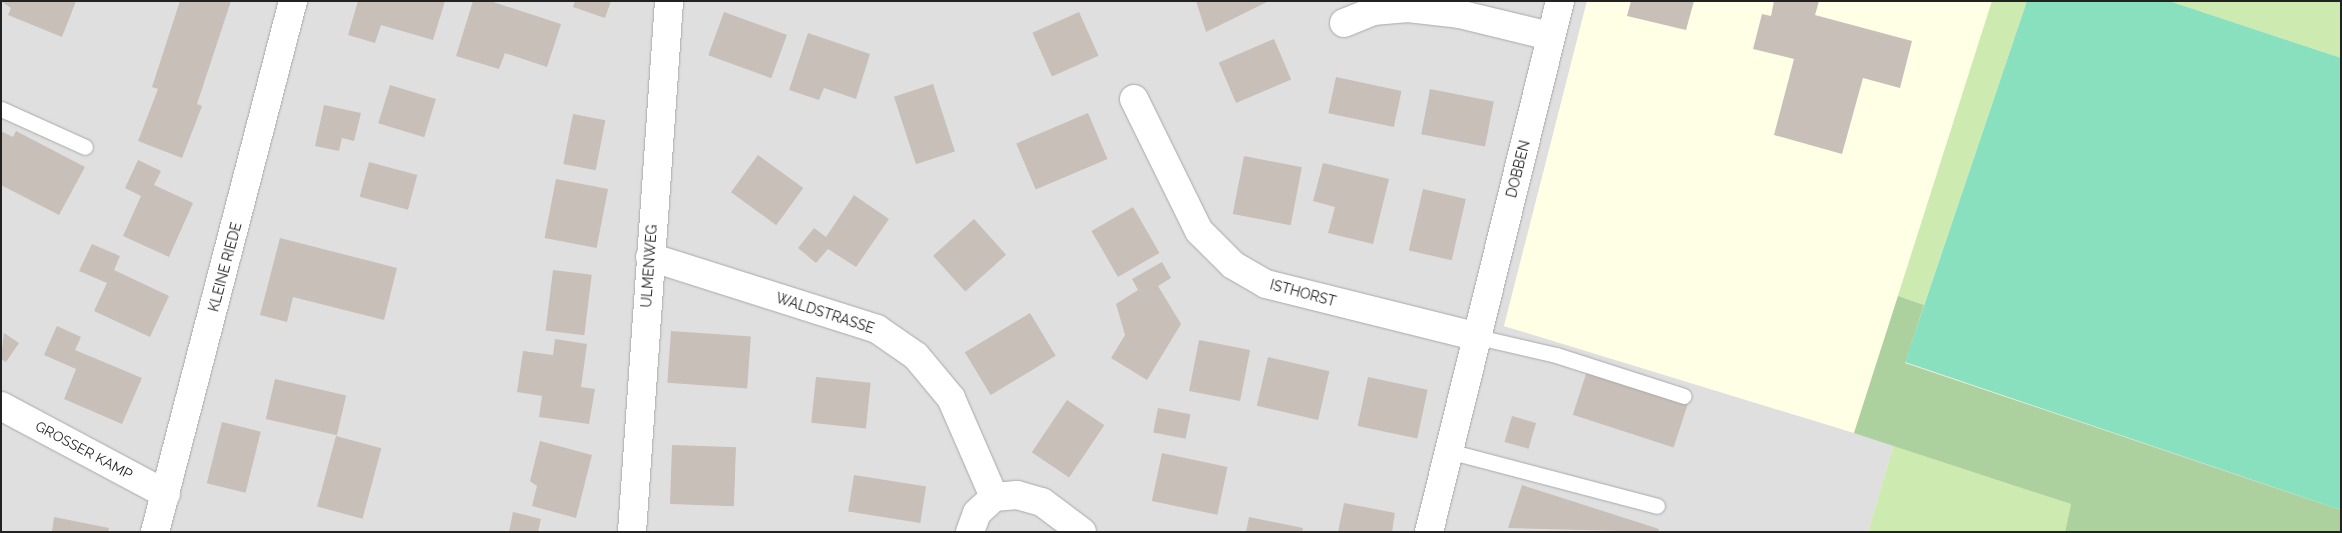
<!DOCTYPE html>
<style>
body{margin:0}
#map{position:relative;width:2342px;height:533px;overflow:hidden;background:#f2efe9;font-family:Raleway,sans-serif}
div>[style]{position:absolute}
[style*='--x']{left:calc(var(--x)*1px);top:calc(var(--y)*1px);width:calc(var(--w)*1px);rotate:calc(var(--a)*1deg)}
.residential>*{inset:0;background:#e0dfdf}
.education>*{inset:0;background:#ffffe5}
.grass>*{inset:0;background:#cdebb0}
.forest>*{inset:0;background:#add19e}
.pitch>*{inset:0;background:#88e0be}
.building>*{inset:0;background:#c7bfb8;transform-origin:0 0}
.roads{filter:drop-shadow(0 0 1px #a9a9a9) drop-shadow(0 0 1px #a9a9a9)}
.lane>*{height:15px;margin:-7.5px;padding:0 7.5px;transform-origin:7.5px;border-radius:7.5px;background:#fff}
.street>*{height:28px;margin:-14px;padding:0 14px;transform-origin:14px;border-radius:14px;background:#fff}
span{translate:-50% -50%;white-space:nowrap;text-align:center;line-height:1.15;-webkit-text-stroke:4px #fff;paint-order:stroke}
.street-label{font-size:14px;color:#222}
.frame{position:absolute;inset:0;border:2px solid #222;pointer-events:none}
</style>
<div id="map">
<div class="residential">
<div style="clip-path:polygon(1px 1px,1587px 1px,1504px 326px,1894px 444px,1868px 532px,1px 532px)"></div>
</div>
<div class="education">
<div style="clip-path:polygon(1587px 1px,1992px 1px,1854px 433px,1504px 326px)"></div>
</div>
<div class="grass">
<div style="clip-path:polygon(1992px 1px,2027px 1px,1924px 305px,1898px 296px)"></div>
<div style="clip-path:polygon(2169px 1px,2341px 1px,2341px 58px)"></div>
<div style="clip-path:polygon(1894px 444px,2071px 504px,2065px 532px,1868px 532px)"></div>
</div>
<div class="forest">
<div style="clip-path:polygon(1898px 296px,1924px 305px,1905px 363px,2341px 510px,2341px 532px,2065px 532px,2071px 504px,1854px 433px)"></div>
</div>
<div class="pitch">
<div style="clip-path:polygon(2027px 1px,2169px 1px,2341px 58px,2341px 510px,1905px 362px)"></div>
</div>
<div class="building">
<div style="clip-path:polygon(1px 1px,76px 1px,62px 37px,8px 15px,11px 8px)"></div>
<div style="clip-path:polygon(180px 1px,231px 1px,197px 104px,202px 106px,182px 158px,138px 141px,158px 89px,152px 87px)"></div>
<div style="clip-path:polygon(358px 1px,445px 1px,433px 40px,381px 25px,375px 43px,348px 35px)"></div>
<div style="clip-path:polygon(473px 1px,490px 1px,561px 24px,547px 67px,505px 53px,499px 69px,456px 56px)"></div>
<div style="clip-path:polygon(575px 1px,611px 1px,605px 18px,573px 7px)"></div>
<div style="clip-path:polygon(1196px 1px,1269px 1px,1206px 32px)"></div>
<div style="clip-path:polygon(1631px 1px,1694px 1px,1686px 30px,1627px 16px)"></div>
<div style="clip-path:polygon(1774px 1px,1819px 1px,1815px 15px,1912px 41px,1900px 88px,1863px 78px,1842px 154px,1774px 135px,1794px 59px,1753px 49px,1762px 14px,1771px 16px)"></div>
<div style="left:724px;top:12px;width:67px;height:46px;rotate:20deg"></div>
<div style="left:1079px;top:12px;width:48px;height:51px;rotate:66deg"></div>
<div style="clip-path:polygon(808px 33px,870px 54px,856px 99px,824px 88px,819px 100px,789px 90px)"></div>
<div style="left:1274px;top:39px;width:44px;height:60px;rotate:67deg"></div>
<div style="left:1336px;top:77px;width:67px;height:37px;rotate:12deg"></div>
<div style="left:933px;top:84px;width:71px;height:41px;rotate:72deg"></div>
<div style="left:390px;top:85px;width:48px;height:40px;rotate:17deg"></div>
<div style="left:1430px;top:89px;width:65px;height:46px;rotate:11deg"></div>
<div style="clip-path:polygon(324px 105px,361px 113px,354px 141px,342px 138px,339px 151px,315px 146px)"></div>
<div style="left:1088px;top:113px;width:50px;height:78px;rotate:67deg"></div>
<div style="left:573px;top:114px;width:33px;height:51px;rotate:11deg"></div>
<div style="clip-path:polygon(1px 131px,13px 137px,16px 131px,85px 167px,59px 215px,1px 185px)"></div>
<div style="left:758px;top:155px;width:56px;height:46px;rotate:36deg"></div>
<div style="left:1244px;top:156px;width:59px;height:59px;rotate:11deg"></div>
<div style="clip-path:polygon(138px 160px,161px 171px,154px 185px,193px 203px,169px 257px,123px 236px,141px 196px,125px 188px)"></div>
<div style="left:369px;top:162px;width:50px;height:36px;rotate:15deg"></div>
<div style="clip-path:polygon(1323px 163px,1389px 179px,1373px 244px,1328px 233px,1335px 207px,1313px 201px)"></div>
<div style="left:556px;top:179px;width:53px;height:60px;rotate:11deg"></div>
<div style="left:1423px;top:189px;width:44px;height:63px;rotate:13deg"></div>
<div style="clip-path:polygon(854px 195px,889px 219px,856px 267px,828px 249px,816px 263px,798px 248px,814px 228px,826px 237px)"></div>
<div style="left:1133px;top:207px;width:53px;height:48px;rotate:60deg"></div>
<div style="left:974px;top:219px;width:48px;height:55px;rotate:48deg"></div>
<div style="clip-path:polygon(280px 238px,397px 268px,384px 320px,293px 297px,287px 322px,260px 315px)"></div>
<div style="clip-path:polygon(92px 244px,120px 256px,114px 270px,169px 296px,150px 337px,94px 311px,107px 283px,79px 271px)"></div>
<div style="clip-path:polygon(1162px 262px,1171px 278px,1158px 286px,1181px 324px,1147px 380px,1111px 358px,1125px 335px,1116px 304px,1138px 290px,1132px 279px)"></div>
<div style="left:553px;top:270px;width:39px;height:61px;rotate:7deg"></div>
<div style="left:1030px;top:313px;width:50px;height:76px;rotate:59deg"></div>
<div style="clip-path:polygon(57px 326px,81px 337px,75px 350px,142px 378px,122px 424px,64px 399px,76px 369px,44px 355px)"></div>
<div style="left:671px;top:331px;width:80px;height:52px;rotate:4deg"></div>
<div style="clip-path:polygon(4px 333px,19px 343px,6px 362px,1px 359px)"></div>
<div style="clip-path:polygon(555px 339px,587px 344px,581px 387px,595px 389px,589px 424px,539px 417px,542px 396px,517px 392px,523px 351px,553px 355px)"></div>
<div style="left:1199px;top:340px;width:52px;height:52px;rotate:11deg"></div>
<div style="left:1268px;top:357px;width:63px;height:50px;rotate:13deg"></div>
<div style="left:1587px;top:371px;width:106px;height:46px;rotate:18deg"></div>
<div style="left:816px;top:377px;width:55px;height:46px;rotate:6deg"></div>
<div style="left:1368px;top:377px;width:61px;height:50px;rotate:12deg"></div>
<div style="left:275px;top:379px;width:73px;height:41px;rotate:13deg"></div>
<div style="left:1067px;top:400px;width:45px;height:63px;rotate:34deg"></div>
<div style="left:1158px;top:408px;width:33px;height:25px;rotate:11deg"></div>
<div style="left:1512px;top:416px;width:25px;height:27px;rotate:16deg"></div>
<div style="left:222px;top:422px;width:40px;height:63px;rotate:14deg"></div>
<div style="left:336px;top:436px;width:47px;height:73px;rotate:15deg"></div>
<div style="clip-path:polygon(540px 441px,592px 455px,576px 518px,532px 506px,537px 486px,530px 481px)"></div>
<div style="left:672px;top:445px;width:64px;height:59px;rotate:2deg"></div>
<div style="left:1162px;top:453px;width:67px;height:49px;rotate:12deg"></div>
<div style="left:854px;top:475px;width:73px;height:37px;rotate:9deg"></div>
<div style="clip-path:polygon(1522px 485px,1659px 529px,1658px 532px,1508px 528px)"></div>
<div style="clip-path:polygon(1344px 503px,1395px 513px,1392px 532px,1338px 532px)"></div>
<div style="clip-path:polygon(513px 512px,541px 519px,538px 532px,509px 532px)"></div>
<div style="clip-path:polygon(54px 517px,109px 528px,108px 532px,52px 532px)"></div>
<div style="clip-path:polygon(1249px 517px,1303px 528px,1302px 532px,1246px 532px)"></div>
</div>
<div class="roads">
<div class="lane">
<div style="--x:1;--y:109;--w:92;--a:24.3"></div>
<div style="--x:1478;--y:337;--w:80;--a:13"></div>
<div style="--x:1556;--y:355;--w:134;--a:17.8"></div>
<div style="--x:1448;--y:451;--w:216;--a:14.7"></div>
</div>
<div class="street">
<div style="--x:1344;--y:23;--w:31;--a:-22"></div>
<div style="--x:1373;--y:11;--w:35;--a:-5"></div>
<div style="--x:1408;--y:8;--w:51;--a:6.7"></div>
<div style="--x:1459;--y:14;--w:94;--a:13.6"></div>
<div style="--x:1134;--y:99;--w:147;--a:63.8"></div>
<div style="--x:1199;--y:231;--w:48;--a:45"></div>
<div style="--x:1233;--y:265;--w:38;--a:30"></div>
<div style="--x:1266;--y:284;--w:219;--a:14"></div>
<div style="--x:650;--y:257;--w:238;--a:17.6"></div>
<div style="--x:877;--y:329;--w:47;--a:34.7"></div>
<div style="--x:916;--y:356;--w:55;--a:50.2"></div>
<div style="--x:951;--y:398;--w:108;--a:66.5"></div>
<div style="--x:1;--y:406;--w:187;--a:28.1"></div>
<div style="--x:994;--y:497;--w:23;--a:-5"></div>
<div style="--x:1017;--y:495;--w:26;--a:16"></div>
<div style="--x:1042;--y:502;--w:50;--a:36.9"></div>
<div style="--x:155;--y:532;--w:549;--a:-75.43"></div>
<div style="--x:632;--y:532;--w:532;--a:-86.01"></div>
<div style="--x:970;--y:532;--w:20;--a:-70"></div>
<div style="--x:977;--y:513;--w:23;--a:-43"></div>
<div style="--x:1429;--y:532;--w:547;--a:-76.14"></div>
</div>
</div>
<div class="street-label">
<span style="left:1518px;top:169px;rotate:-76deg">DOBBEN</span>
<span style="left:649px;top:266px;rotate:-86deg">ULMENWEG</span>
<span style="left:225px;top:267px;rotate:-75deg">KLEINE RIEDE</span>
<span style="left:1303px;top:293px;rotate:15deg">ISTHORST</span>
<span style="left:825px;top:313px;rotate:18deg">WALDSTRASSE</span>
<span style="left:84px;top:450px;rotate:28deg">GROSSER KAMP</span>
</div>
<div class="frame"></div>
</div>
